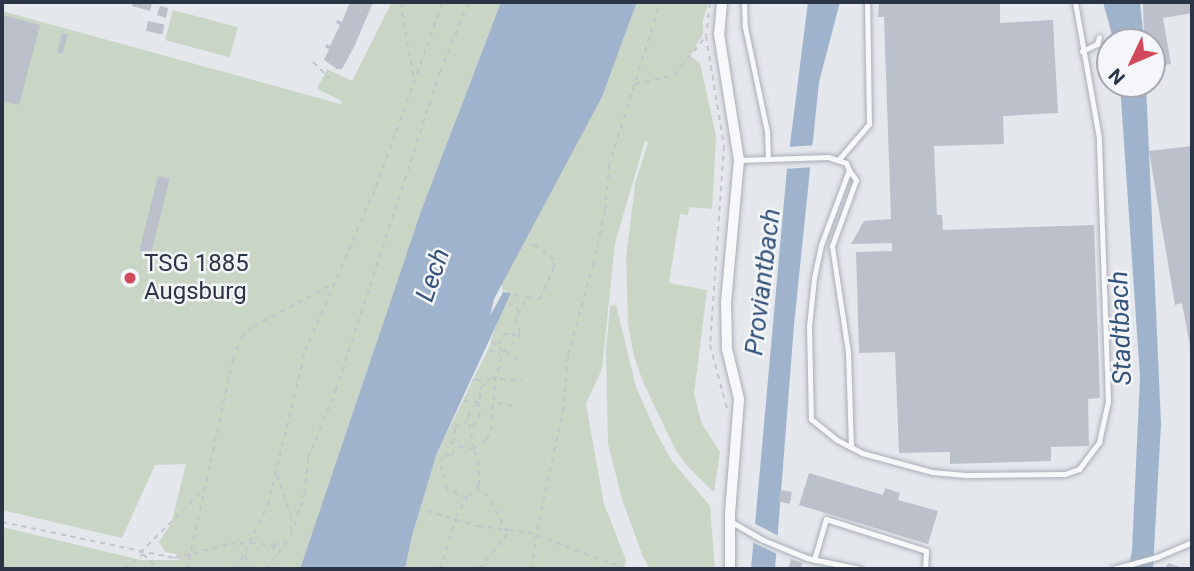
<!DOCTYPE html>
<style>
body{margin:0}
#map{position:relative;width:1194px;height:571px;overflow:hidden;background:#e4e7ec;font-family:Roboto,sans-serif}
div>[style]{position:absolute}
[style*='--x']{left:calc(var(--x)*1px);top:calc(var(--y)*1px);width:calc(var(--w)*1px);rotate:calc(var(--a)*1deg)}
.green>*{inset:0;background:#c9d6c5;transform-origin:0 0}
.water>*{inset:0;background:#9fb4cc}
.pier>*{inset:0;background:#e4e7ec}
.building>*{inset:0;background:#bbc0ca;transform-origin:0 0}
.path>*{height:2px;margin-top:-1px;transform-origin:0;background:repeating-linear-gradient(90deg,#c2c5cb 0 5px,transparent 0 10px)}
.roads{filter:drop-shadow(0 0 2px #a9aeb7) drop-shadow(0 0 2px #a9aeb7)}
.lane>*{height:5px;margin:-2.5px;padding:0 2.5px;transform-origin:2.5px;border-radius:2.5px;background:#f7f8fa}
.street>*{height:10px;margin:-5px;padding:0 5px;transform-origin:5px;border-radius:5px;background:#f7f8fa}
.dots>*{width:19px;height:19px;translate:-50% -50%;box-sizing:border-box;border:4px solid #f4f6f9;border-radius:50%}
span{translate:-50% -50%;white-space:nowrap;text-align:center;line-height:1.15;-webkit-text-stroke:5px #f4f6f9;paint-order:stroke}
.poi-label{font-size:24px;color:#2b3445}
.left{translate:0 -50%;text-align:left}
.water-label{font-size:26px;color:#34527a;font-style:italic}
.frame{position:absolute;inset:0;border:4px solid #2b3445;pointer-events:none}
.north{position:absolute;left:1096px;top:28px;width:70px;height:70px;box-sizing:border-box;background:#f4f6f9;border:2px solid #a4a8b1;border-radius:50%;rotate:226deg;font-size:19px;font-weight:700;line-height:28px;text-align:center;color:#2b3445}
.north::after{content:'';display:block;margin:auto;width:24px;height:32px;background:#d1495b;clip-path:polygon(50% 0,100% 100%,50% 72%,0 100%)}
</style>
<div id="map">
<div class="green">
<div style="clip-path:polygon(392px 2px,501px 2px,421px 211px,300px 569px,2px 569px,2px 527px,141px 560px,179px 560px,176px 554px,165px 552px,159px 542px,171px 524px,186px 464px,155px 465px,122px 538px,2px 510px,2px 11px,341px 104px,342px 101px,317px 89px,327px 69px,352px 81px)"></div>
<div style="clip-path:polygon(637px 2px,709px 2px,703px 20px,703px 34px,690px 56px,700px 63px,716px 136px,712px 209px,689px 207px,688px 215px,680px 214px,669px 283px,707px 290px,694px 394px,702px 424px,720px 452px,714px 492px,689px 468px,676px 451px,643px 382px,634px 356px,628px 324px,626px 258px,635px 184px,648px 143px,645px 141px,615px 243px,602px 369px,586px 404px,604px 504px,626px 560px,624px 569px,405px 569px,412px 536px,437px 453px,489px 347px,507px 290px,503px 292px,501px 283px,602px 97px)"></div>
<div style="left:173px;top:10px;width:67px;height:31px;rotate:15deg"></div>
<div style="clip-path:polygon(616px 305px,636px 387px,656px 432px,672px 461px,710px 506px,715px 569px,650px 569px,643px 557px,622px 499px,608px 444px,606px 351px,610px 306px)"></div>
</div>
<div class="water">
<div style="clip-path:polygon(501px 2px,637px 2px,602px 97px,494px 299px,490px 316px,503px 292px,511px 293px,437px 453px,412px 536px,405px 569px,300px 569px,421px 211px)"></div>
<div style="clip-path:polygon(808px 2px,840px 2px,819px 82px,794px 325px,775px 569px,751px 569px,787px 168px)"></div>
<div style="clip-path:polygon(1103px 2px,1140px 2px,1144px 42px,1114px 42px)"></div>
<div style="clip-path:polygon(1120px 84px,1146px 84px,1161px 424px,1153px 569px,1128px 569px,1132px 551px,1140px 377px)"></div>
</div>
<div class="pier">
<div style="clip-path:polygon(818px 145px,815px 167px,783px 169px,786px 147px)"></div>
<div style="clip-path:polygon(752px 522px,780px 537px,779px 555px,750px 541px)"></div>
</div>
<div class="building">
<div style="clip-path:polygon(133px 2px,152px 3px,150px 11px,132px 6px)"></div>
<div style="clip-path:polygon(350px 2px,373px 2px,355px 45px,342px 69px,337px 69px,324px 60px,329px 49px,325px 47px,327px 44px,330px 46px,340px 25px,336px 23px,337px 20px,342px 22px)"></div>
<div style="clip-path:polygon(879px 2px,1000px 2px,1000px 23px,1053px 20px,1058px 113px,1003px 116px,1004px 144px,934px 146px,937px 215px,942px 215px,943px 230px,1094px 225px,1100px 398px,1088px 399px,1089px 446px,1051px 447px,1051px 461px,950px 464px,950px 452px,899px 453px,895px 352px,859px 353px,856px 252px,892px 251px,892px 243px,851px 244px,864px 221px,891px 219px,884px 17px,878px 17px)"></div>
<div style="clip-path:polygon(1192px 2px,1192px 13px,1163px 18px,1171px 64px,1152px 67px,1152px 42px,1144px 42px,1143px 3px)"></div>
<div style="clip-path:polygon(160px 6px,168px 8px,166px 18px,157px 15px)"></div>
<div style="clip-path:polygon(2px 15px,40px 25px,20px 102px,17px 105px,2px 101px)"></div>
<div style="left:148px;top:21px;width:17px;height:10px;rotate:13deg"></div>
<div style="clip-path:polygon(62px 33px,68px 34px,62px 54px,57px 52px)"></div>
<div style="clip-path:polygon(1192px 146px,1192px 352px,1191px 352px,1182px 303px,1175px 305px,1149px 151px)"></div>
<div style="left:158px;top:176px;width:12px;height:77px;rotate:14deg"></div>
<div style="clip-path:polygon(809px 473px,883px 495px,885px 488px,900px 493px,898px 500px,938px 511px,928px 544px,799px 505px)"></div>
<div style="left:781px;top:490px;width:11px;height:12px;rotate:10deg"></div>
<div style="clip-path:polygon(791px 559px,802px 563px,801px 569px,788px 569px)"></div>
<div style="clip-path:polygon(1168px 563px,1185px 569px,1165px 569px)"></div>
</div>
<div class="path">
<div style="--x:400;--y:2;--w:79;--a:79.8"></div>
<div style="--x:710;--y:3;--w:33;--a:97"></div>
<div style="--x:706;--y:36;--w:111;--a:80.7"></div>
<div style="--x:724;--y:146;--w:199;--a:94"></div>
<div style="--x:710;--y:345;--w:66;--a:75.1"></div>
<div style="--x:313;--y:62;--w:23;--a:45"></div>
<div style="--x:635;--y:84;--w:41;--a:-12.7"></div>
<div style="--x:675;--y:75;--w:48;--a:-51.7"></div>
<div style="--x:514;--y:295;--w:12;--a:9"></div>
<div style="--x:509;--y:303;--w:8;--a:30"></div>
<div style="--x:516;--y:307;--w:6;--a:72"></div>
<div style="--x:492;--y:341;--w:14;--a:45"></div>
<div style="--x:498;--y:344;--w:12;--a:-59"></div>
<div style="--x:504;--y:334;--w:7;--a:-8"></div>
<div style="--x:511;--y:333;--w:8;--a:30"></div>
<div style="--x:489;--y:350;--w:13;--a:27"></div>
<div style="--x:506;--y:351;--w:19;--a:35"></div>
<div style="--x:472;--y:381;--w:5;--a:-22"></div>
<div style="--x:477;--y:379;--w:9;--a:36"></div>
<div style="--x:464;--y:401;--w:14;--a:4"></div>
<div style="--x:478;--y:402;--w:12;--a:81"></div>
<div style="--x:480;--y:414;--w:15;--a:118"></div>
<div style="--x:497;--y:403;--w:16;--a:11"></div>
<div style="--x:449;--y:442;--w:10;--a:24"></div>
<div style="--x:453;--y:444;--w:17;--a:-83"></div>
<div style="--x:455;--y:427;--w:13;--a:-27"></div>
<div style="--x:277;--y:475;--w:43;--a:71.1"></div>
<div style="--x:291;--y:516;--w:14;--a:90"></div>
<div style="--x:467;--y:498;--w:22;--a:-156"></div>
<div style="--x:447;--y:489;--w:29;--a:-104"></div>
<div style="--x:440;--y:461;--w:9;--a:-54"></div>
<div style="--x:445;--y:454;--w:6;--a:9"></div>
<div style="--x:451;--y:455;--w:12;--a:-48"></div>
<div style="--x:459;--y:446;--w:15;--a:11"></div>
<div style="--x:474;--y:449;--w:34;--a:-100"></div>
<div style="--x:468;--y:416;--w:21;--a:-55"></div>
<div style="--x:480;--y:399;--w:11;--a:-85"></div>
<div style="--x:481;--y:388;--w:13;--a:-48"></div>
<div style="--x:490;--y:378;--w:32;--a:4"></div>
<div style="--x:427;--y:511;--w:53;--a:16.4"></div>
<div style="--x:478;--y:526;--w:50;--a:6.8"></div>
<div style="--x:528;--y:532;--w:105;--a:20.7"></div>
<div style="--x:2;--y:522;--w:176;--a:11.8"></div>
<div style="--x:174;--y:558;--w:58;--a:-14"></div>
<div style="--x:230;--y:544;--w:21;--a:-3"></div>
<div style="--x:251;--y:543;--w:22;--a:5"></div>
<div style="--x:273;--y:545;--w:11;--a:75"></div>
<div style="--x:507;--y:532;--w:41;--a:-117.8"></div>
<div style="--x:488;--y:496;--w:14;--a:-150"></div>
<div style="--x:476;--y:489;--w:5;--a:-53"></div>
<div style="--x:479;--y:485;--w:20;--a:-90"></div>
<div style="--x:479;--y:465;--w:17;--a:-107"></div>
<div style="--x:474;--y:449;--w:16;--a:-38"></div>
<div style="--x:487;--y:439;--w:10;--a:-66"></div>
<div style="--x:491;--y:430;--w:49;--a:-85.3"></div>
<div style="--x:495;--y:381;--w:30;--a:-75"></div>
<div style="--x:503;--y:352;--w:21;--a:-41"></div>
<div style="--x:519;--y:338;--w:6;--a:-81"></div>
<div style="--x:520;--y:332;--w:12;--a:-114"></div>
<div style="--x:515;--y:321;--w:8;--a:-67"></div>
<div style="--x:518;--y:314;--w:19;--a:-62"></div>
<div style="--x:527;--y:297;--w:13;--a:9"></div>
<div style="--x:540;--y:299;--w:34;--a:-66"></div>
<div style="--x:554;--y:268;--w:9;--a:-90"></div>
<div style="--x:554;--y:259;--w:24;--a:-144"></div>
<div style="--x:535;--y:245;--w:10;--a:-174"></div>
<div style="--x:291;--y:535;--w:44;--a:-71.6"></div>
<div style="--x:305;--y:493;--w:35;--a:-85"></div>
<div style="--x:308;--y:458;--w:74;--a:-67.6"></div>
<div style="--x:336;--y:390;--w:335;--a:-71.9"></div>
<div style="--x:440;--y:72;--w:76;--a:-67.5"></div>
<div style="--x:274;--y:545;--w:12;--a:-20"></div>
<div style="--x:140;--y:553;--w:89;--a:-45"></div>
<div style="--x:245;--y:555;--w:15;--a:74"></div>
<div style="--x:124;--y:569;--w:24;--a:-38"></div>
<div style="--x:143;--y:554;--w:22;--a:43"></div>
<div style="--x:187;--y:569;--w:215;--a:-77.6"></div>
<div style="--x:233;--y:359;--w:22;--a:-69"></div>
<div style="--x:241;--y:338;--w:18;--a:-43"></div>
<div style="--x:254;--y:326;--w:92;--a:-28"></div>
<div style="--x:236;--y:569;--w:72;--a:-63.4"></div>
<div style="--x:268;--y:505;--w:158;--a:-76.5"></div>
<div style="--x:305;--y:351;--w:179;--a:-66.6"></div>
<div style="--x:376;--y:187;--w:197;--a:-70.1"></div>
<div style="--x:266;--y:569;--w:41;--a:-52.9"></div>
<div style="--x:440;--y:569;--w:53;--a:-72.6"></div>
<div style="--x:456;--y:518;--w:25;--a:-61"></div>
<div style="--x:468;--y:496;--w:9;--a:-41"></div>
<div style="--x:479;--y:569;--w:48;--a:-51"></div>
<div style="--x:532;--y:569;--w:39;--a:-83"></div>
<div style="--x:537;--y:530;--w:121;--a:-77.6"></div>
<div style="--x:563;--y:412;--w:57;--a:-85"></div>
<div style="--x:568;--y:355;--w:93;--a:-74.5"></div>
<div style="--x:593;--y:265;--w:56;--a:-77.7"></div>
<div style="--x:605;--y:210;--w:44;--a:-84.8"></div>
<div style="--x:609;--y:166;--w:172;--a:-72.7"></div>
</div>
<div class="roads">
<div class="lane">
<div style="--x:744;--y:2;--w:25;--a:88"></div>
<div style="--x:745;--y:27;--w:106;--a:78.1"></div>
<div style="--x:767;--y:131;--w:28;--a:88"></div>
<div style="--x:1082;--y:51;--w:17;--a:-25"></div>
<div style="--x:1097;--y:44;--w:7;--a:-74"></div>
<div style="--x:839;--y:159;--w:46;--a:-49.4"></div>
<div style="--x:869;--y:124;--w:122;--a:-90.9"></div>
<div style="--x:739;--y:160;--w:89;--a:-1.9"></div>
<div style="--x:828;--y:157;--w:19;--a:18"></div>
<div style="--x:846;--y:163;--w:8;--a:67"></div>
<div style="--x:849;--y:170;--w:80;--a:110.5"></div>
<div style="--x:821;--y:245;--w:34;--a:102"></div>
<div style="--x:814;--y:278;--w:48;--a:95.9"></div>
<div style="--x:809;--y:326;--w:93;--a:88.8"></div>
<div style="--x:811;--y:419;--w:33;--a:39"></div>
<div style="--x:837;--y:440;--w:28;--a:27"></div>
<div style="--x:862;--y:453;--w:73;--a:15.2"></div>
<div style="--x:932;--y:472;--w:36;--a:5"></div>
<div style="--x:968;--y:475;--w:97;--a:-0.6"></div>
<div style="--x:1065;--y:474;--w:15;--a:-20"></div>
<div style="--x:1079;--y:469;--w:34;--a:-53"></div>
<div style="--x:1099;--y:442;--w:42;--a:-77.6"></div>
<div style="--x:1108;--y:401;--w:263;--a:-92"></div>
<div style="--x:1099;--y:138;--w:138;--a:-100"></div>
<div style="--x:849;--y:170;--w:12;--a:55"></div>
<div style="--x:856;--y:180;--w:70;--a:110"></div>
<div style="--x:832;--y:246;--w:107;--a:81.4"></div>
<div style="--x:848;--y:352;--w:95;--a:88.2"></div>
<div style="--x:730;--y:521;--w:38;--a:30"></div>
<div style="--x:763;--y:540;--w:48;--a:22.2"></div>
<div style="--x:807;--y:558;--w:54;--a:11.7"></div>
<div style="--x:814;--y:560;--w:43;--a:-73.7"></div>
<div style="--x:826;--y:519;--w:105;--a:17.7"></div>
<div style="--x:926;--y:551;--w:18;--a:93"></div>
<div style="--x:1113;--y:569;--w:46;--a:-15.3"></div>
<div style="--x:1157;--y:557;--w:38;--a:-23"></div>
</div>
<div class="street">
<div style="--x:722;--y:2;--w:32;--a:95"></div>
<div style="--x:719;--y:34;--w:128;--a:81"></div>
<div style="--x:739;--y:160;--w:143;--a:95.2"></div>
<div style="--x:726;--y:302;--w:47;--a:88.8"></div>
<div style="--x:727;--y:349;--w:51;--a:76.5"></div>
<div style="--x:739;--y:399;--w:114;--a:94.5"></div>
<div style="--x:730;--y:513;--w:56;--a:90"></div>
</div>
</div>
<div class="dots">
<div style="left:130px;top:278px;background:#d1495b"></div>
</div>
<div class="poi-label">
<span class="left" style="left:144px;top:278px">TSG 1885<br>Augsburg</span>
</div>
<div class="water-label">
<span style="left:433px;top:275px;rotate:-71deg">Lech</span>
<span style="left:763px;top:282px;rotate:-83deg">Proviantbach</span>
<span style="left:1121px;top:328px;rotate:-92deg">Stadtbach</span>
</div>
<div class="frame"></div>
<div class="north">N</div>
</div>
